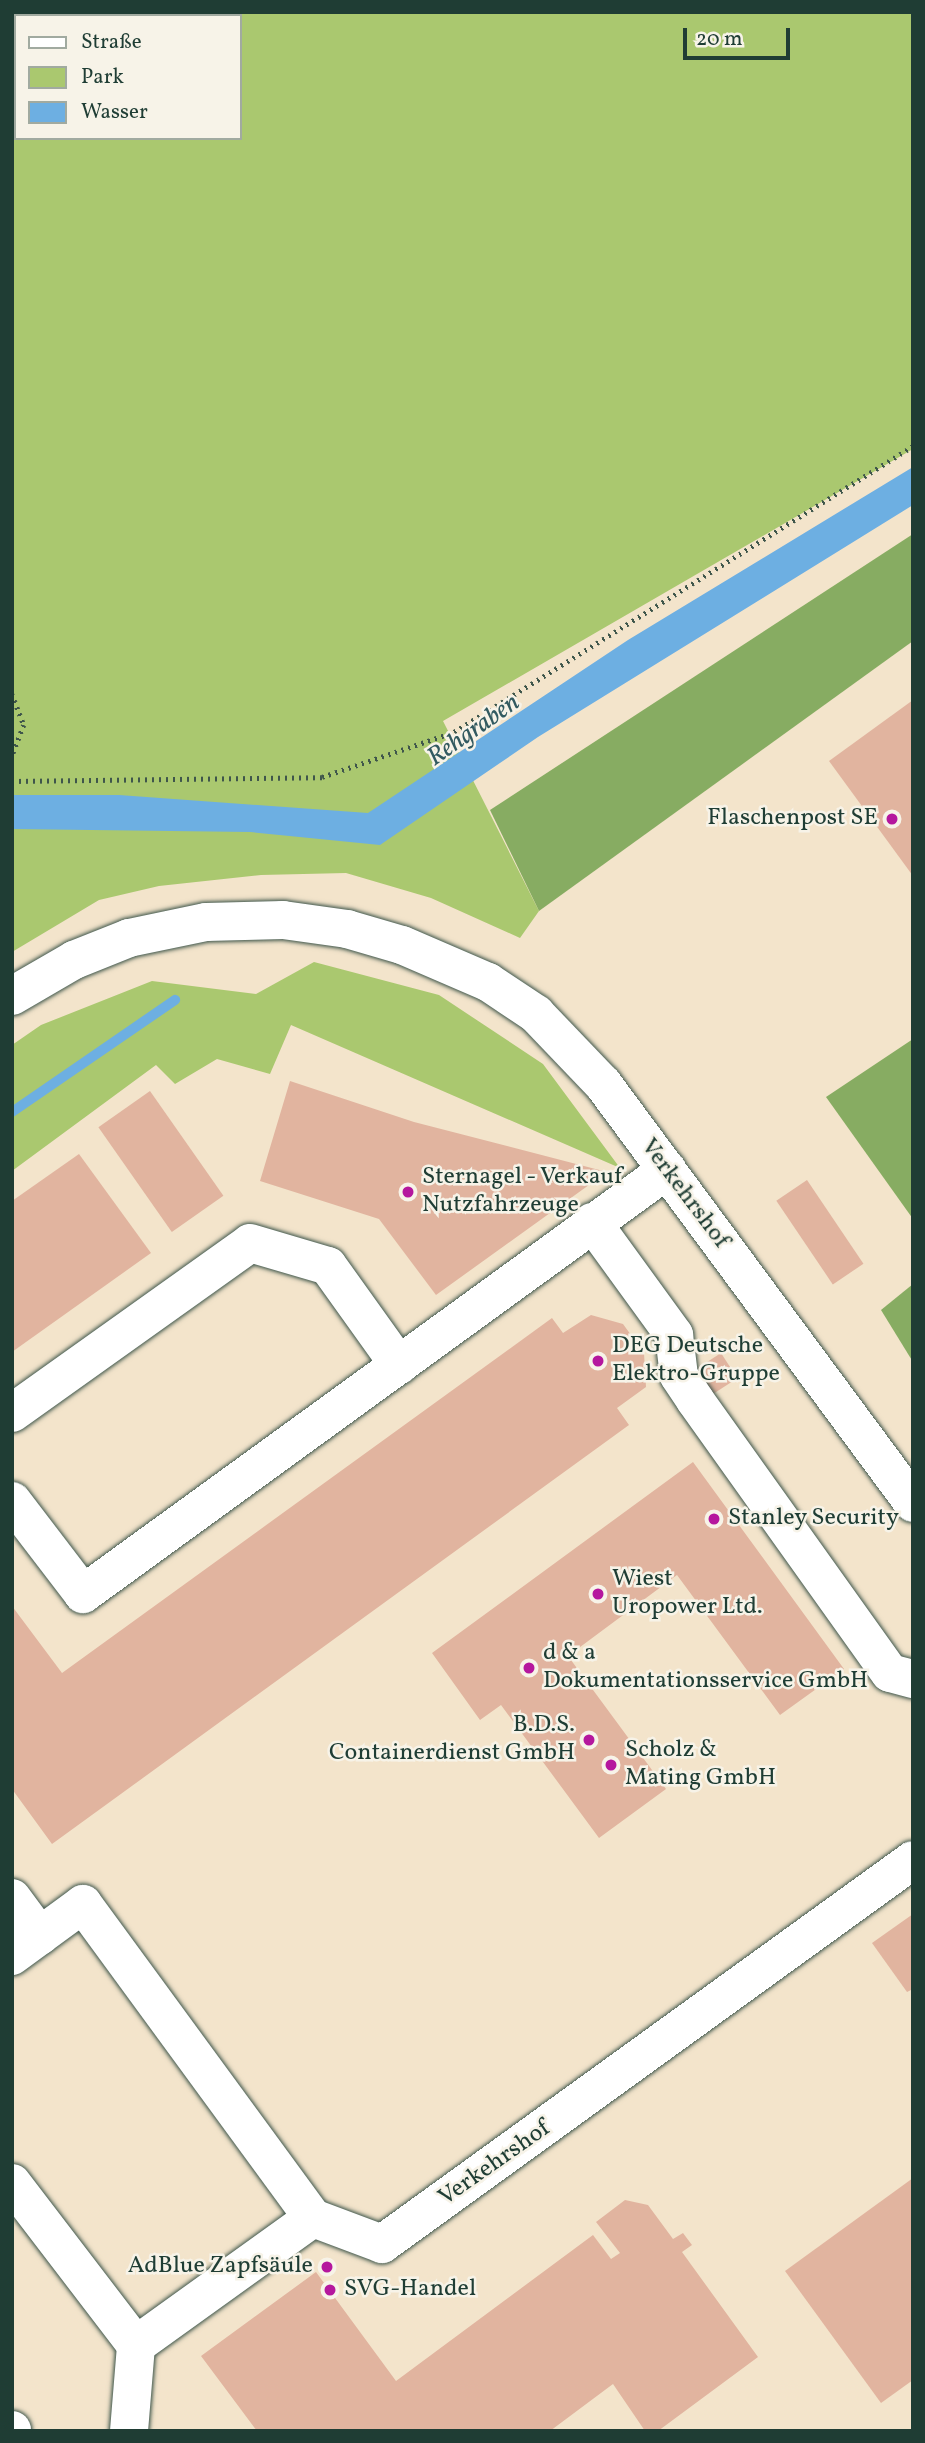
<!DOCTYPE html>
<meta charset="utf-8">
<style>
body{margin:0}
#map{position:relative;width:925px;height:2443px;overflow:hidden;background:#f3e4cb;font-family:Vollkorn,serif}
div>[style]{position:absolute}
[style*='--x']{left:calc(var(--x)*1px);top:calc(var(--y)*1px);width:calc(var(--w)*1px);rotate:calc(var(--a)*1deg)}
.green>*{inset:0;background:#aac86f}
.forest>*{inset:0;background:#87ac62}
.water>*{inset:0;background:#6dafe2}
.stream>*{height:10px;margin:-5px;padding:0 5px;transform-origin:5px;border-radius:5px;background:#6dafe2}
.building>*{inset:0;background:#e1b49f;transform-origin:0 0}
.path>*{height:4.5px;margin-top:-2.25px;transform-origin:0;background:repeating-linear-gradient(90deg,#3f564b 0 2px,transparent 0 7px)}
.roads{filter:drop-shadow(0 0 2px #3f564b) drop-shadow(0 0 2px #3f564b)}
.minor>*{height:38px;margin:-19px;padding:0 19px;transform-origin:19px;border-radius:19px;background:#fff}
.major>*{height:38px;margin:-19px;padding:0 19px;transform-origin:19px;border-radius:19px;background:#fff}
.dots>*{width:19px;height:19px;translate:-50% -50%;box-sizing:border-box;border:4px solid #f7f3e8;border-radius:50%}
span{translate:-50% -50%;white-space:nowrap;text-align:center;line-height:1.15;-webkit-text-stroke:5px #f7f3e8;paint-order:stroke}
.poi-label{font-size:24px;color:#1f3d34}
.right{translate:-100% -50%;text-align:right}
.left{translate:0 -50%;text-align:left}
.street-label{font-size:24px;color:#1f3d34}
.water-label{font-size:26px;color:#325a60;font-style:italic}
.frame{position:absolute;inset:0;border:14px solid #1f3d34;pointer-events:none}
.legend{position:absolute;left:14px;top:14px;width:228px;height:126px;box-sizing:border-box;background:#f7f3e8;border:2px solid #a1aaa0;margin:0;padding:9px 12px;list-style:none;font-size:21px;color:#1f3d34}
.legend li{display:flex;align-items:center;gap:14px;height:35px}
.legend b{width:35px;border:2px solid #a1aaa0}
.scale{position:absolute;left:683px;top:28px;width:107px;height:32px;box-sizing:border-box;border:4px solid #1f3d34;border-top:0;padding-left:9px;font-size:21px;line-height:24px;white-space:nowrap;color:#1f3d34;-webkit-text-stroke:5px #f7f3e8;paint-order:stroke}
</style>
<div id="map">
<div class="green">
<div style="clip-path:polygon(evenodd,12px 12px,913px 12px,913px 449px,443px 721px,539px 911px,520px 938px,431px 898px,346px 873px,261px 875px,159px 886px,99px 900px,12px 952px,12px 12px,16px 16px,240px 16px,240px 138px,16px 138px,16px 16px)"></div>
<div style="clip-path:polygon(314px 962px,439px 995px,543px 1064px,620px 1168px,291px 1025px,270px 1074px,217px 1059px,175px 1084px,156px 1065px,12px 1171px,12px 1045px,41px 1025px,152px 981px,256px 994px)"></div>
</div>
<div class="forest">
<div style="clip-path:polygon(913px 534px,913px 641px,539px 911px,490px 810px)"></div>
<div style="clip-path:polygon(913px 1039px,913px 1219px,826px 1097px)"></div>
<div style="clip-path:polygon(913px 1284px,913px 1362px,881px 1310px)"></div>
</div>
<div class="water">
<div style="clip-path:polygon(913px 467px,913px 505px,538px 737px,380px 845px,250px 832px,12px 829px,12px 795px,119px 795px,368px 813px,628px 640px)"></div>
</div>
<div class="stream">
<div style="--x:12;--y:1112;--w:198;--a:-34.5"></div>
</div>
<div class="building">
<div style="clip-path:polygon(913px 700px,913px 876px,829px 761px)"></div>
<div style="clip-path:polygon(290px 1081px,414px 1122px,607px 1172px,436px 1295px,379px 1219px,260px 1181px)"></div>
<div style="left:150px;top:1091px;width:128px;height:63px;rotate:55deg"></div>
<div style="clip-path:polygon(79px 1154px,151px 1253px,12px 1352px,12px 1201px)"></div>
<div style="left:807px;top:1180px;width:101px;height:37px;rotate:56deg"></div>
<div style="clip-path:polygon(591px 1315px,623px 1324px,644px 1353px,646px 1387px,617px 1408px,629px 1425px,52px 1844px,12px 1789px,12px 1606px,62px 1673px,552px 1318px,563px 1333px)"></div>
<div style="left:721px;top:1353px;width:30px;height:29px;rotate:57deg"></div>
<div style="clip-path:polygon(693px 1462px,844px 1669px,780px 1715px,677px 1575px,568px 1656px,666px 1789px,599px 1838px,501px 1705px,480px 1720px,432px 1653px)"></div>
<div style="clip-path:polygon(913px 1914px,913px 1989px,907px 1992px,872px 1943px)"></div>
<div style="clip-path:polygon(913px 2178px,913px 2380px,881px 2403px,785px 2271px)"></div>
<div style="clip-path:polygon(625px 2200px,648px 2205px,673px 2239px,683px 2233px,692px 2245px,682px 2252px,758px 2357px,658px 2431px,645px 2431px,613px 2384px,550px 2431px,257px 2431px,201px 2356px,316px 2272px,396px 2381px,593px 2235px,611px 2259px,620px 2253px,596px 2222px)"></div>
</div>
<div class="path">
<div style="--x:12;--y:694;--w:33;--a:69"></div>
<div style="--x:24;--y:725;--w:34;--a:111"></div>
<div style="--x:12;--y:781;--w:310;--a:-0.7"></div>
<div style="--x:322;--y:777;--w:139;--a:-18.8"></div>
<div style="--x:454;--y:732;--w:541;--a:-31.93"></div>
</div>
<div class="roads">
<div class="minor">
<div style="--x:592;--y:1222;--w:140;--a:54"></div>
<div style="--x:674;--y:1335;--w:41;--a:83"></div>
<div style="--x:679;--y:1376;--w:29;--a:56"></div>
<div style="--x:695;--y:1400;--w:335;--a:54.5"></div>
<div style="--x:890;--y:1673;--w:24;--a:15"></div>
<div style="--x:12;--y:1413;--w:292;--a:-35.5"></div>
<div style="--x:250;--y:1243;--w:81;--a:16.4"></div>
<div style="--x:328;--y:1266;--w:122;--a:54.4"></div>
<div style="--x:12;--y:1501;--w:117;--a:52.6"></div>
<div style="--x:83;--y:1594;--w:722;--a:-35.98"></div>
<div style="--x:12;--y:1898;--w:47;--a:53.6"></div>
<div style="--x:12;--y:1956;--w:88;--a:-36.2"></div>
<div style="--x:83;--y:1904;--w:389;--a:53.8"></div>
<div style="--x:12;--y:2183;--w:204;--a:52.6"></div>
<div style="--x:12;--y:2430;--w:1;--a:90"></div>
<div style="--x:129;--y:2431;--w:86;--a:-85.3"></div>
<div style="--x:136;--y:2345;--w:218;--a:-35.7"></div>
<div style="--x:313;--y:2218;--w:74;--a:20.6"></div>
<div style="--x:382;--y:2244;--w:655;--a:-35.87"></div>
</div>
<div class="major">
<div style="--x:12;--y:996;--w:72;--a:-30.1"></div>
<div style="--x:74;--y:960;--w:59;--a:-21.8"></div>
<div style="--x:129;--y:938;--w:79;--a:-11.7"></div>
<div style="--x:206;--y:922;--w:77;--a:-1.5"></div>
<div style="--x:283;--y:920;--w:65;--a:8"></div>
<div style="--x:347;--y:929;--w:57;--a:16.2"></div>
<div style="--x:402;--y:945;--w:94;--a:23.3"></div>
<div style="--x:488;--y:982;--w:58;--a:33.7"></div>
<div style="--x:536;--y:1014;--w:97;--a:46.3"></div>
<div style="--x:603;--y:1084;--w:521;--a:53.5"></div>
</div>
</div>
<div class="dots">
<div style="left:892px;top:819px;background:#b5179e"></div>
<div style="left:408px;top:1192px;background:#b5179e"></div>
<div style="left:598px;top:1361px;background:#b5179e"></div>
<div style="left:714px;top:1519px;background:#b5179e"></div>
<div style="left:598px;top:1594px;background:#b5179e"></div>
<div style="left:529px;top:1668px;background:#b5179e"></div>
<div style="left:589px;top:1740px;background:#b5179e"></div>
<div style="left:611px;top:1765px;background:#b5179e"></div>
<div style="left:327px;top:2267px;background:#b5179e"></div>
<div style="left:330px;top:2290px;background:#b5179e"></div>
</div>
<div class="poi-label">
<span class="right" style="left:878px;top:819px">Flaschenpost SE</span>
<span class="left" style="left:422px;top:1192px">Sternagel - Verkauf<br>Nutzfahrzeuge</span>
<span class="left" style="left:612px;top:1361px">DEG Deutsche<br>Elektro-Gruppe</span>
<span class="left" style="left:728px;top:1519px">Stanley Security</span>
<span class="left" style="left:612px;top:1594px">Wiest<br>Uropower Ltd.</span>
<span class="left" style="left:543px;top:1668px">d &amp; a<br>Dokumentationsservice GmbH</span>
<span class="right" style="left:575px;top:1740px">B.D.S.<br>Containerdienst GmbH</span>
<span class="left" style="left:625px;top:1765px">Scholz &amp;<br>Mating GmbH</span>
<span class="right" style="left:313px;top:2267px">AdBlue Zapfsäule</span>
<span class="left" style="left:344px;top:2290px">SVG-Handel</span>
</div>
<div class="street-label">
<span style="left:684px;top:1194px;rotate:53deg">Verkehrshof</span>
<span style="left:495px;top:2164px;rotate:-35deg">Verkehrshof</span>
</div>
<div class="water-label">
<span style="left:474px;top:731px;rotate:-35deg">Rehgraben</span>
</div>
<div class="frame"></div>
<ul class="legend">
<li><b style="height:9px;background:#fff"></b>Straße</li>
<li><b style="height:19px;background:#aac86f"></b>Park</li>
<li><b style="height:19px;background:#6dafe2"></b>Wasser</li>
</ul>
<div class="scale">20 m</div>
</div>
